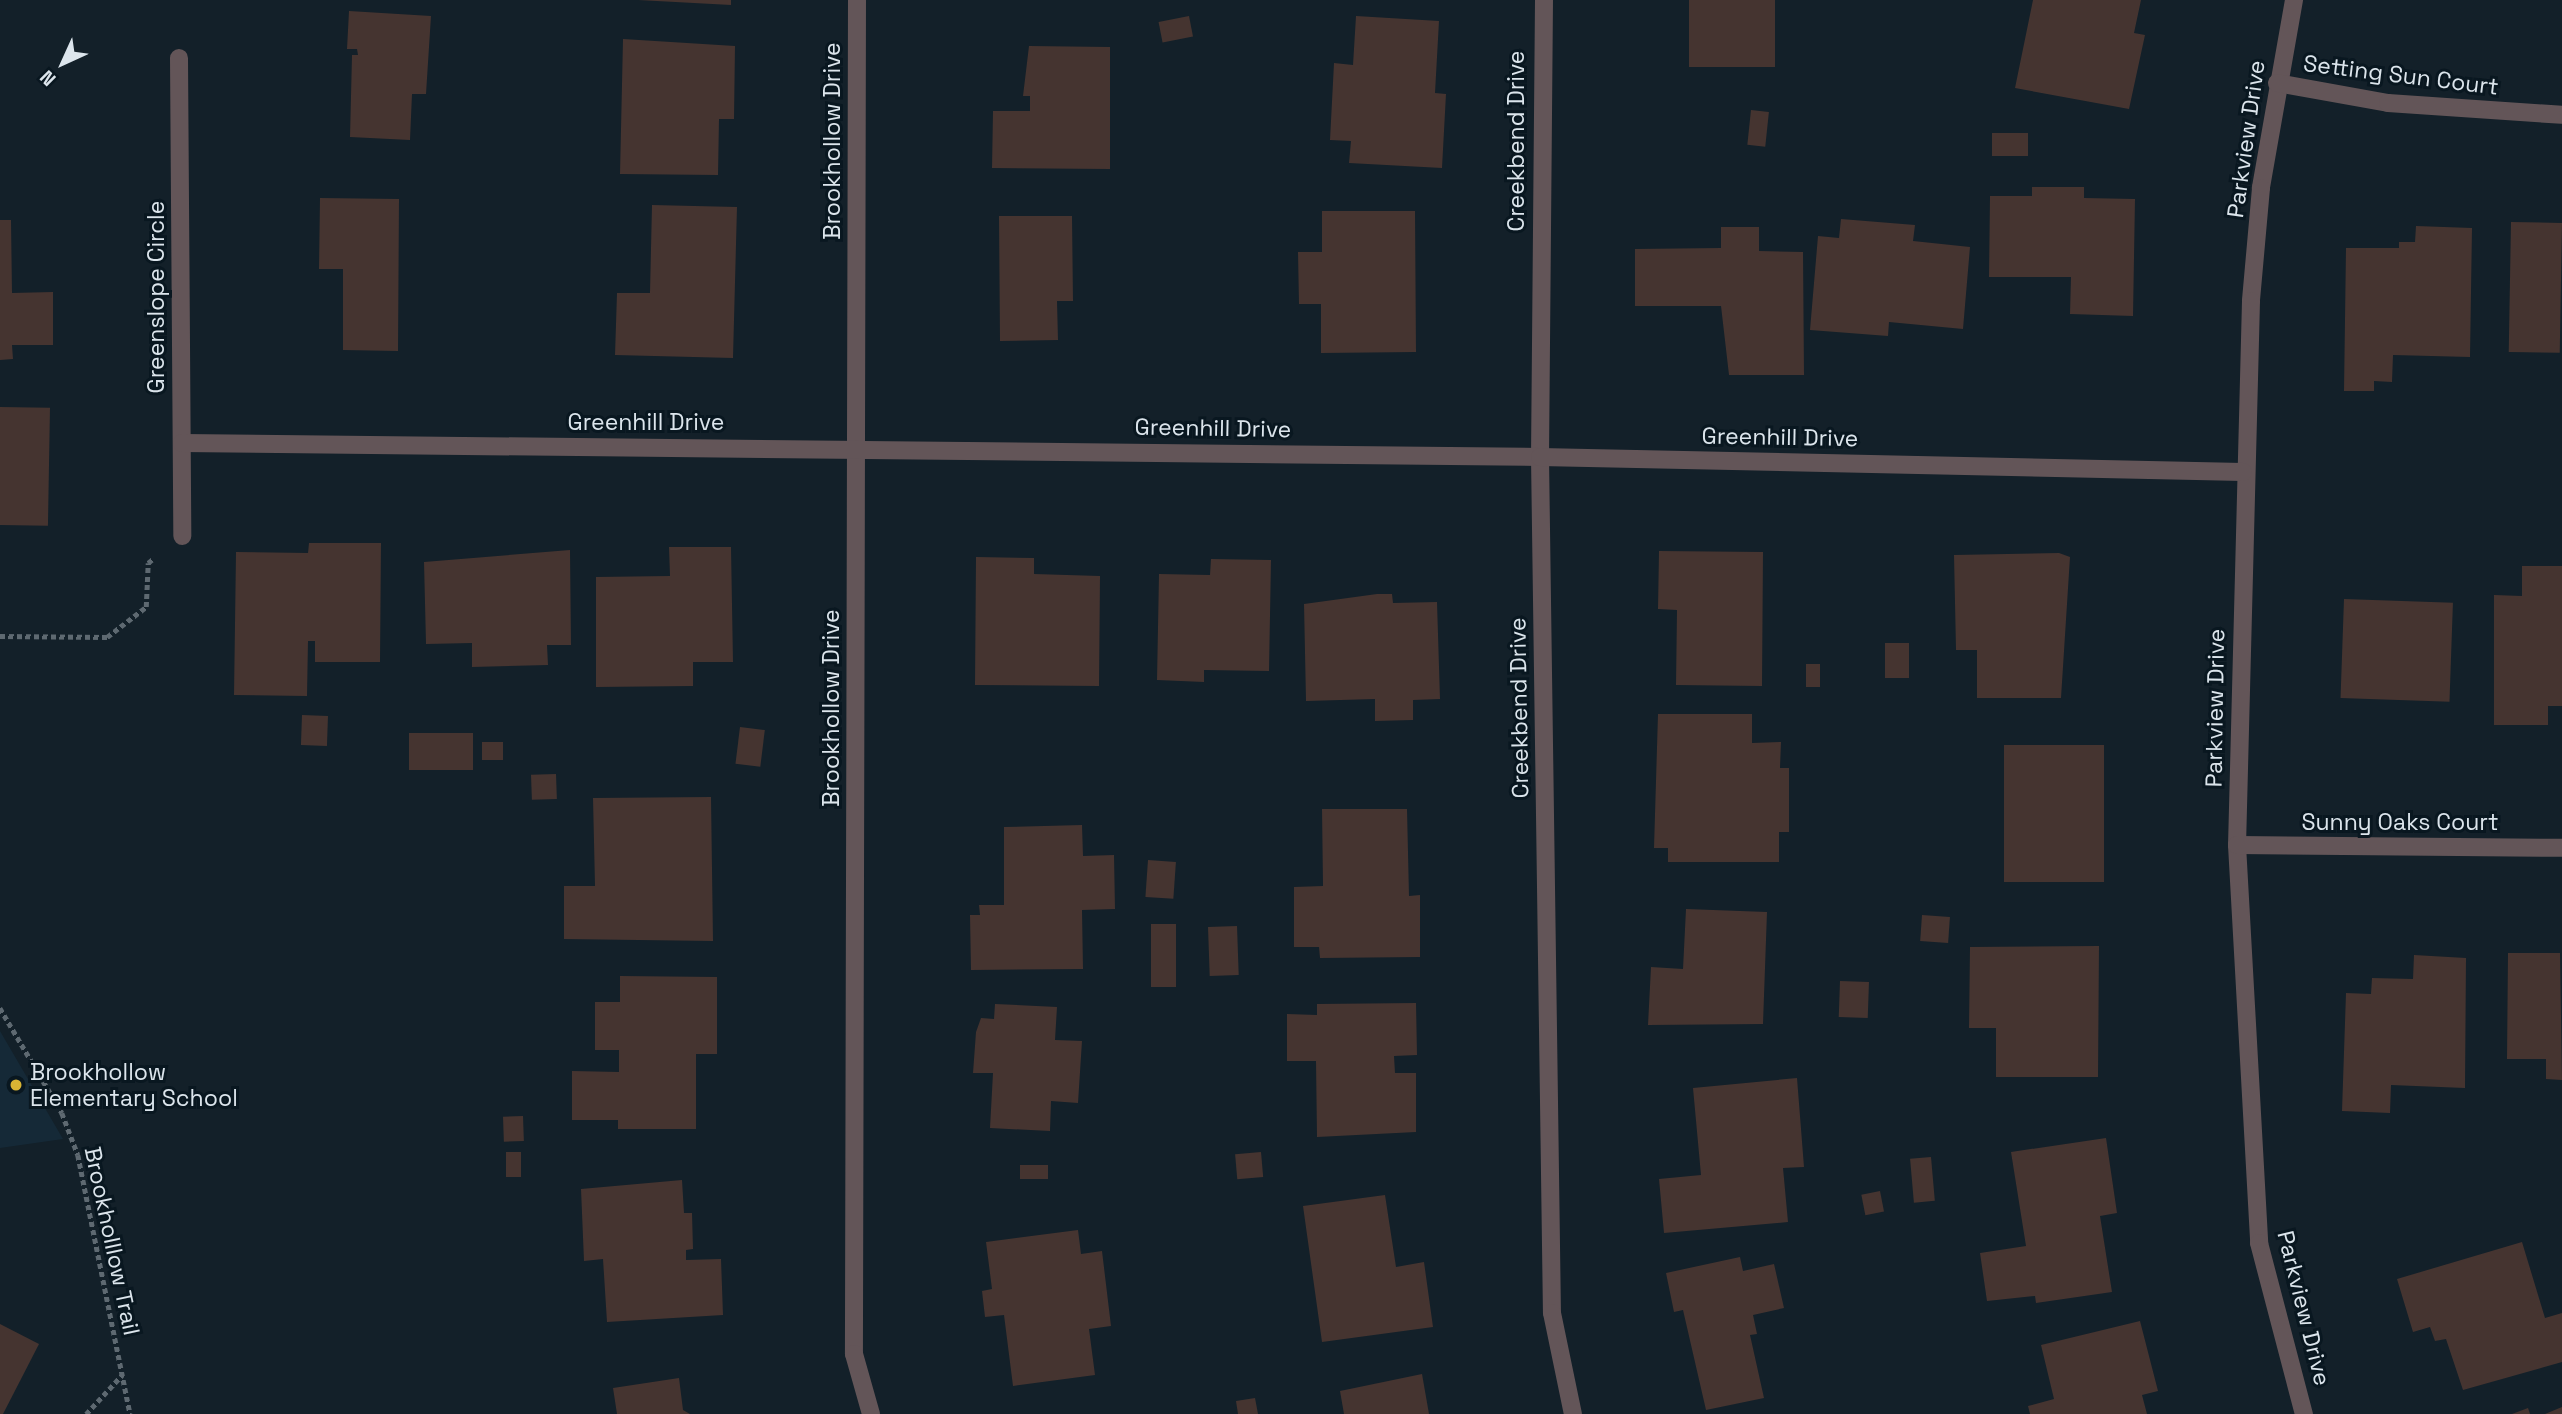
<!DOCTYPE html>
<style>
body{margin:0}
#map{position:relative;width:2562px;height:1414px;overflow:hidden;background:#132029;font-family:"Space Grotesk",sans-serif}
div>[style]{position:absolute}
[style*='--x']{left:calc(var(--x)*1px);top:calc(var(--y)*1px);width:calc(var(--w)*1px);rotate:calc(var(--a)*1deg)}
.built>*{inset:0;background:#152937}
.building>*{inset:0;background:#453430;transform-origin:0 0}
.path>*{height:4.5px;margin-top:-2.25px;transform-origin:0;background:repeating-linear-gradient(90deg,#5e6971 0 5px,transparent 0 8.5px)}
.street>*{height:18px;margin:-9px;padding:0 9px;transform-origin:9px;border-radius:9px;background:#635558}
.dots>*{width:19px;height:19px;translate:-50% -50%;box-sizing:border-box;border:4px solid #091720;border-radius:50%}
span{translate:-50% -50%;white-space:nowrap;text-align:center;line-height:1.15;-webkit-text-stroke:6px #091720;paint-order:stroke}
.street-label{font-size:23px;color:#dce5ec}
.poi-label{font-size:23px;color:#dce5ec}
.left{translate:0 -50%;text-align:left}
.north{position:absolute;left:28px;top:28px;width:70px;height:70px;-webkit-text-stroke:5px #091720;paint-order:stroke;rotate:225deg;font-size:19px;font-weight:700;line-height:28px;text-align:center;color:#dce5ec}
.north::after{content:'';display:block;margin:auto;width:24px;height:32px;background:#dce5ec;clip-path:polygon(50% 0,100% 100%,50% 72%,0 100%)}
</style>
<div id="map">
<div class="built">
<div style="clip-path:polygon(0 1031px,63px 1139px,0 1148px)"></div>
</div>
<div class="building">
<div style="clip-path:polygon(638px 0,731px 0,731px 5px)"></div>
<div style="left:1689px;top:0;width:86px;height:67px"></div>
<div style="clip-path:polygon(2033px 0,2141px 0,2134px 33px,2145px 35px,2129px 109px,2015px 88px)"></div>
<div style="clip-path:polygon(349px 11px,431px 16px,426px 94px,412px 94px,410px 140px,350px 137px,352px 55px,358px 55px,357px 49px,347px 49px)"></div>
<div style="left:1189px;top:16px;width:21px;height:31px;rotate:79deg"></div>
<div style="clip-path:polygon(1356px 16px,1439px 21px,1435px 93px,1446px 94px,1442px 168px,1349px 163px,1351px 141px,1330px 140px,1334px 63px,1353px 65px)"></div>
<div style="clip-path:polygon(623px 39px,735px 46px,734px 119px,719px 119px,718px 175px,620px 174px)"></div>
<div style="clip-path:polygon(1029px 46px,1110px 47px,1110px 169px,992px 168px,993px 111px,1030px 111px,1030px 96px,1023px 96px)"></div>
<div style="left:1751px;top:110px;width:18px;height:35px;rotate:6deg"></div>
<div style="left:1992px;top:133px;width:36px;height:23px"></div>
<div style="clip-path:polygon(2032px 187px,2084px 187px,2084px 198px,2135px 199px,2133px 316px,2070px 314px,2071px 277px,1989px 277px,1990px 196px,2032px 196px)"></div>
<div style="clip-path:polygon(320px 198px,399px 199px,398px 351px,343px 350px,343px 269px,319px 269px)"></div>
<div style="clip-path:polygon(652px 205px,737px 207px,733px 358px,615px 355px,617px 293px,650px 293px)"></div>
<div style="clip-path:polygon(1322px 211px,1415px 211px,1416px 352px,1321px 353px,1321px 304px,1299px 304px,1298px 252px,1322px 252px)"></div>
<div style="clip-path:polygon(999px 216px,1072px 216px,1073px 301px,1057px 301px,1058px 340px,1000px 341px)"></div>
<div style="clip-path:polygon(1841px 219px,1915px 225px,1913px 241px,1970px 247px,1963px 329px,1889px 322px,1888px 336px,1810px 330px,1818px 236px,1839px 238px)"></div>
<div style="clip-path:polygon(0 220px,11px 220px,12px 293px,53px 292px,53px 345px,12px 345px,13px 359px,0 360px)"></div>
<div style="left:2511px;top:222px;width:51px;height:130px;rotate:1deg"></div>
<div style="clip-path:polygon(2416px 226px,2472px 228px,2470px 357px,2393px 355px,2392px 382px,2374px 381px,2374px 391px,2344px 391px,2346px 248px,2399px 248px,2399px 242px,2415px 242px)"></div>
<div style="clip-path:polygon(1721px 227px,1759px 227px,1759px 251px,1803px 252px,1804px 375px,1729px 375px,1721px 306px,1635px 306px,1635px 249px,1721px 248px)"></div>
<div style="left:0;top:407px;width:50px;height:118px;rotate:1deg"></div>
<div style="clip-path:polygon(309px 543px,381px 543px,380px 662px,315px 662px,315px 641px,308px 641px,307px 696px,234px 695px,236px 552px,308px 553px)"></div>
<div style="clip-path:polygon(669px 547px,731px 547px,733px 662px,693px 662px,693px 686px,596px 687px,596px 577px,670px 576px)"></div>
<div style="clip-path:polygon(570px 550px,571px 645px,547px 645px,548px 665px,472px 667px,472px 643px,426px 644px,424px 562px)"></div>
<div style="clip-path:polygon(1659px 551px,1763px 552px,1762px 686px,1676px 685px,1677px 610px,1658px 609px)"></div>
<div style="clip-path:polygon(2059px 553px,2070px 557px,2061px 698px,1977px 698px,1977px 650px,1956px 650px,1954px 555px)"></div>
<div style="clip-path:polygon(976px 557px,1034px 558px,1034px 574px,1100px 576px,1099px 686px,975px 685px)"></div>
<div style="clip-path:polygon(1211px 559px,1271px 560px,1269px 671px,1204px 670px,1204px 682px,1157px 680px,1159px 574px,1210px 575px)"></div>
<div style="clip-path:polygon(2522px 566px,2562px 566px,2562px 706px,2548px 706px,2548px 725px,2494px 725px,2494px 595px,2522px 596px)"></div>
<div style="clip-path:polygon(1377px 594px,1392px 594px,1393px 603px,1437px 602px,1440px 699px,1413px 700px,1413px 720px,1375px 721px,1375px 699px,1306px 701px,1304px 604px)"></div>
<div style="left:2344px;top:599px;width:109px;height:99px;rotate:2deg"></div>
<div style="left:1885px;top:643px;width:24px;height:35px"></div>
<div style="left:1806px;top:664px;width:14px;height:23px"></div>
<div style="clip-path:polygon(1658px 714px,1752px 714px,1752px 743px,1781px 742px,1780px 768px,1789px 768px,1789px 832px,1779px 832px,1779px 862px,1668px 862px,1668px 848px,1654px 848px)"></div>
<div style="left:302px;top:715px;width:26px;height:30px;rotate:2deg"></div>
<div style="left:740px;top:727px;width:25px;height:37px;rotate:7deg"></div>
<div style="left:409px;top:733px;width:64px;height:37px"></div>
<div style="left:482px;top:742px;width:21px;height:18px"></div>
<div style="left:2004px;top:745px;width:100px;height:137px"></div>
<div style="left:556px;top:774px;width:25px;height:25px;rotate:88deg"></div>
<div style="clip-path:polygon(711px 797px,713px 941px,564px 939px,564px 886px,595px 886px,593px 798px)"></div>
<div style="clip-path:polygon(1322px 809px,1407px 809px,1409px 896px,1420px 895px,1420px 957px,1320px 958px,1319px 947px,1294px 947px,1294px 887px,1323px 886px)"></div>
<div style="clip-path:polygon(1082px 825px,1083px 856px,1114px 855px,1115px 909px,1082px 910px,1083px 969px,971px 970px,970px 915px,980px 915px,979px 905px,1004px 905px,1004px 827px)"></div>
<div style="left:1148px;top:860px;width:28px;height:37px;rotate:4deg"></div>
<div style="clip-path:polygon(1686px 909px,1767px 912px,1763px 1024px,1648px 1025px,1651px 967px,1683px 969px)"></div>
<div style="left:1922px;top:915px;width:28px;height:26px;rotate:4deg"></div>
<div style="left:1151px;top:924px;width:25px;height:63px"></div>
<div style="left:1237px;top:926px;width:49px;height:29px;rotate:88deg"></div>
<div style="clip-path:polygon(2099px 946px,2098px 1077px,1996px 1077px,1996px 1028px,1969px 1028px,1970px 947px)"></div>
<div style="clip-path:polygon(2508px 953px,2560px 953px,2562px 1080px,2546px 1079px,2546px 1059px,2507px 1059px)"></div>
<div style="clip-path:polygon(2414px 955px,2466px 958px,2465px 1088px,2391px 1085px,2390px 1113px,2342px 1111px,2346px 993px,2371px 994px,2372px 978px,2413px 979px)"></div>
<div style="clip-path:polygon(620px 976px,717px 977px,717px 1054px,696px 1054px,696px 1129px,618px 1129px,618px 1120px,572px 1120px,572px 1071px,619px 1072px,619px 1050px,595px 1050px,595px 1002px,620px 1002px)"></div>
<div style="left:1840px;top:981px;width:29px;height:36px;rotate:2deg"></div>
<div style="clip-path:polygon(1416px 1003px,1417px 1055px,1394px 1056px,1395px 1073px,1416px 1073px,1416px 1132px,1317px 1137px,1316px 1061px,1287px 1061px,1287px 1014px,1317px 1015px,1317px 1004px)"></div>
<div style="clip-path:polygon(995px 1004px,1057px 1007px,1055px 1040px,1082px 1041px,1078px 1103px,1051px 1101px,1050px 1131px,990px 1128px,993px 1073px,973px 1073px,976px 1032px,981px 1018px,994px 1019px)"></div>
<div style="clip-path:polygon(1797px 1078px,1804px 1167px,1783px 1168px,1788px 1222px,1664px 1233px,1659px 1179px,1701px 1175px,1693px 1088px)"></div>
<div style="left:523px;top:1116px;width:25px;height:20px;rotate:88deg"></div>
<div style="clip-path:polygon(2106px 1138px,2117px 1213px,2100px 1216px,2112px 1292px,2036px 1303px,2035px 1296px,1987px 1301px,1980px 1253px,2026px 1246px,2011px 1152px)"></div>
<div style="left:506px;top:1152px;width:15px;height:25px"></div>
<div style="left:1261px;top:1152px;width:25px;height:26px;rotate:85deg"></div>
<div style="left:1931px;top:1157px;width:44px;height:21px;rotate:85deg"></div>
<div style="left:1048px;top:1165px;width:14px;height:28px;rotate:90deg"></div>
<div style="clip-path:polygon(682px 1180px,684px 1213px,692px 1213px,693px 1249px,686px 1250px,686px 1260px,721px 1259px,723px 1315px,607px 1322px,603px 1259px,584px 1261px,581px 1189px)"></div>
<div style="left:1880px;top:1191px;width:21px;height:19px;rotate:79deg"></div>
<div style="clip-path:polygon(1385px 1195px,1396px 1267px,1424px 1262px,1433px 1327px,1322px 1342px,1303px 1206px)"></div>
<div style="clip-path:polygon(1078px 1230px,1081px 1254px,1102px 1251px,1111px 1326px,1089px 1329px,1095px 1375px,1013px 1386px,1004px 1315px,985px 1317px,982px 1291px,992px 1289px,986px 1242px)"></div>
<div style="clip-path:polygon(2522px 1242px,2545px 1318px,2562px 1313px,2562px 1362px,2463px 1390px,2446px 1339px,2435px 1341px,2430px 1327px,2413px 1332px,2397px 1279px)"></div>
<div style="clip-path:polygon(1740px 1257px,1743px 1271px,1774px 1264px,1784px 1308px,1753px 1315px,1757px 1334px,1750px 1335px,1764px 1398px,1706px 1410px,1683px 1310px,1674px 1312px,1666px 1273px)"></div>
<div style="clip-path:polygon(2140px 1321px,2158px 1391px,2142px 1395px,2147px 1414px,2030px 1414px,2028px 1406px,2054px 1399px,2041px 1345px)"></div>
<div style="clip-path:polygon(0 1324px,39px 1344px,3px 1414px,0 1414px)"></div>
<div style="clip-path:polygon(1422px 1374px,1429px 1414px,1344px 1414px,1340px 1391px)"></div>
<div style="clip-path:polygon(679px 1378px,683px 1410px,690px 1414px,617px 1414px,613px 1388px)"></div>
<div style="clip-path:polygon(1255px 1398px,1258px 1414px,1238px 1414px,1236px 1401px)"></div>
<div style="clip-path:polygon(2562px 1407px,2562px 1414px,2545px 1414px)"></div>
<div style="clip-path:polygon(2528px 1408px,2530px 1414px,2512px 1414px)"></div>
</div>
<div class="path">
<div style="--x:0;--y:636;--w:107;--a:0.5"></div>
<div style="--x:107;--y:637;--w:49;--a:-37.6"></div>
<div style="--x:146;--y:607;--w:44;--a:-87.4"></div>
<div style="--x:148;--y:563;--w:8;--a:-40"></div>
<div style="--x:0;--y:1008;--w:122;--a:59.4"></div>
<div style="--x:62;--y:1113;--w:45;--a:69.1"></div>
<div style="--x:78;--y:1155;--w:264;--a:78.6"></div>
<div style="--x:86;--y:1414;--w:53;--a:-47.3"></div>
</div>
<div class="street">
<div style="--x:857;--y:0;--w:1354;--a:90.13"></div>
<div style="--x:854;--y:1354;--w:62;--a:74.2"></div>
<div style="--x:1544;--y:0;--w:457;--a:90.5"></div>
<div style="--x:1540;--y:457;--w:856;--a:89.2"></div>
<div style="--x:1552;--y:1313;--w:103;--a:78.3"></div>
<div style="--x:2294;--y:0;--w:191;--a:100"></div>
<div style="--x:2261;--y:188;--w:113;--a:95.1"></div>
<div style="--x:2251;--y:301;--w:544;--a:91.47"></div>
<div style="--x:2237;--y:845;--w:399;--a:86.8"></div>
<div style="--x:2259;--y:1243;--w:177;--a:75.3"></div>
<div style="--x:179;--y:58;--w:478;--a:89.6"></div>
<div style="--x:2277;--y:83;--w:113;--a:10.2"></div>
<div style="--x:2388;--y:103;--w:174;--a:3.9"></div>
<div style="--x:182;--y:443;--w:1358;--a:0.59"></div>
<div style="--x:1540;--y:457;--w:703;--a:1.22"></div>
<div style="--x:2237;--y:845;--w:325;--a:0.5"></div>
</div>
<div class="dots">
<div style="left:16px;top:1085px;background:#d8b434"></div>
</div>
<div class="street-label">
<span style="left:2401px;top:75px;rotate:7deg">Setting Sun Court</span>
<span style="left:2246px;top:139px;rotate:-82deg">Parkview Drive</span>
<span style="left:832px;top:141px;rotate:-90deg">Brookhollow Drive</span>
<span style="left:1516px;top:141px;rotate:-90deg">Creekbend Drive</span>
<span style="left:156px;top:297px;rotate:-90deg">Greenslope Circle</span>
<span style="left:646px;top:422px">Greenhill Drive</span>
<span style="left:1213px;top:428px;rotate:1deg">Greenhill Drive</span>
<span style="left:1780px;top:437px;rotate:1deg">Greenhill Drive</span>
<span style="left:831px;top:708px;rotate:-90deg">Brookhollow Drive</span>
<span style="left:1519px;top:708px;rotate:-91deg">Creekbend Drive</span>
<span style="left:2215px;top:708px;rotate:-89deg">Parkview Drive</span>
<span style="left:2400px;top:822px">Sunny Oaks Court</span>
<span style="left:112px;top:1241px;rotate:78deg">Brookholllow Trail</span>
<span style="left:2304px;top:1308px;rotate:76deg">Parkview Drive</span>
</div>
<div class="poi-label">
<span class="left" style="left:30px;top:1085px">Brookhollow<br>Elementary School</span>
</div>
<div class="north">N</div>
</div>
